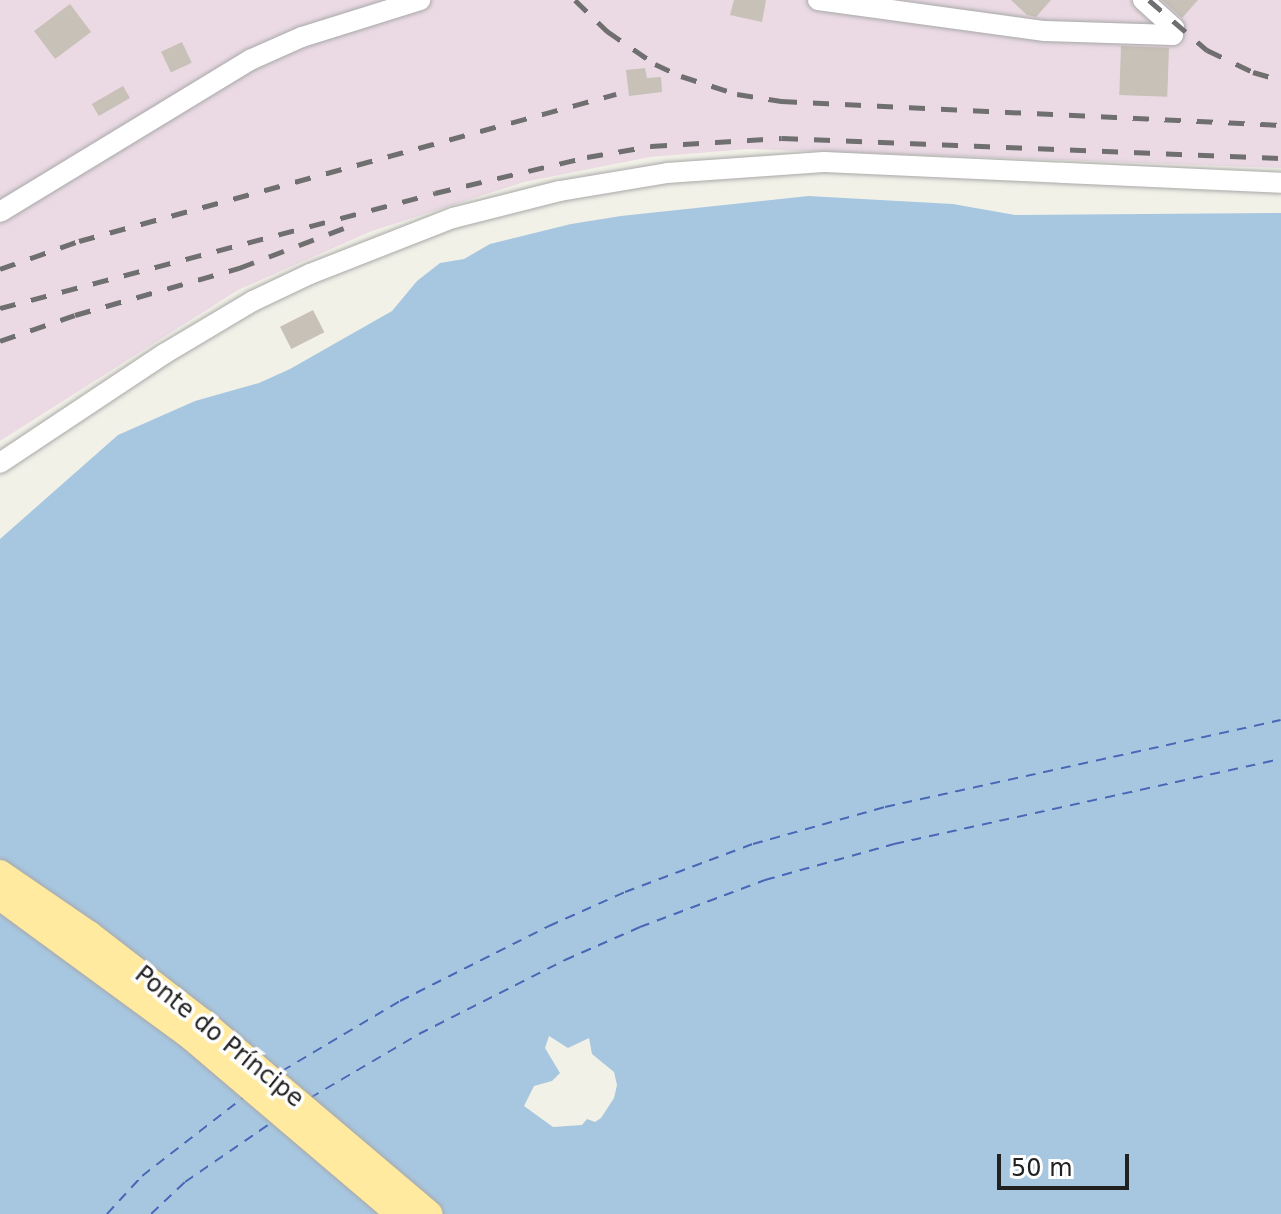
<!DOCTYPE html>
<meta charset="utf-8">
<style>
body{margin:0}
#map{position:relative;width:1281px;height:1214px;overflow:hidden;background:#f2f1e8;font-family:"DejaVu Sans",sans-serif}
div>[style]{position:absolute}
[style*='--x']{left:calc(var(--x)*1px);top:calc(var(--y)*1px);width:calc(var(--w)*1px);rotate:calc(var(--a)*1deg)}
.industrial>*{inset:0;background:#ebdae4}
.water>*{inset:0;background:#a7c7e1}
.ferry>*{height:2px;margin-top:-1px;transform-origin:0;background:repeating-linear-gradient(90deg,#4868b7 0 10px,transparent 0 18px)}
.building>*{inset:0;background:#c7c1b7;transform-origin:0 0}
.roads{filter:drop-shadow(0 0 2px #a8a8a8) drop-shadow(0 0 2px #a8a8a8)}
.minor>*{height:20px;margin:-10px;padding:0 10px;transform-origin:10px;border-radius:10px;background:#fff}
.major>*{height:26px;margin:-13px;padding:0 13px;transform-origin:13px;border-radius:13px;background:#ffeaa0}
.rail>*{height:5px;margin-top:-2.5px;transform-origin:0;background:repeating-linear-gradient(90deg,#6f6f6f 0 16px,transparent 0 32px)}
span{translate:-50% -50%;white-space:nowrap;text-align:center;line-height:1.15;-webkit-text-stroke:7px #fff;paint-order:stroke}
.street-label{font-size:24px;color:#212121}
.scale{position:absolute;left:997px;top:1154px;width:132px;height:36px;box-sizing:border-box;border:4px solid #212121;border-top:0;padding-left:10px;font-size:24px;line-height:28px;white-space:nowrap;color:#212121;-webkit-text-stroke:6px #fff;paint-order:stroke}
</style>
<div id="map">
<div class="industrial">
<div style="clip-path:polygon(0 0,1281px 0,1281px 168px,748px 149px,650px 157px,524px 182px,372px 231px,238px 290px,0 441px)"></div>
</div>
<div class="water">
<div style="clip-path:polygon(evenodd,808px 196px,953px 204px,1015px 215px,1281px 213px,1281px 1214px,0 1214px,0 539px,118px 435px,195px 401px,259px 383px,290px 369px,392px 311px,417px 281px,440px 263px,464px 259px,490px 244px,571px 224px,621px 216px,808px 196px,549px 1036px,568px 1048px,589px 1038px,592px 1054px,614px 1072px,617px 1085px,614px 1098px,601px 1118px,595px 1122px,587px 1119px,582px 1125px,553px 1127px,524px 1106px,534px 1086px,552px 1081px,560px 1073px,545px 1048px,549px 1036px)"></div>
</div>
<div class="ferry">
<div style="--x:282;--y:1071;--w:137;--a:-30.7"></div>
<div style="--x:400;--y:1001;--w:167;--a:-26.7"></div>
<div style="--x:549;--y:926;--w:83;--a:-24.1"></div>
<div style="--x:625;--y:892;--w:137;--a:-20.6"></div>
<div style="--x:753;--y:844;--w:137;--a:-15.7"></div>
<div style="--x:885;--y:807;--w:405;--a:-12.4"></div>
<div style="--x:310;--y:1098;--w:126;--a:-30.4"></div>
<div style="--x:419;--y:1034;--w:164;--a:-26.9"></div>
<div style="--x:565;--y:960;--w:82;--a:-23.7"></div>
<div style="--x:640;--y:927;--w:134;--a:-20.6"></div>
<div style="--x:765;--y:880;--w:134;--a:-15.6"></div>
<div style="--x:894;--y:844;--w:396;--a:-12.4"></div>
<div style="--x:107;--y:1214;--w:52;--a:-47.4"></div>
<div style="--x:142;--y:1176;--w:129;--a:-37.8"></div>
<div style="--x:151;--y:1214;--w:47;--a:-43.3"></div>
<div style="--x:185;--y:1182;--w:104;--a:-34.5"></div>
</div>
<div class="building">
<div style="clip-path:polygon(734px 0,766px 0,762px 22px,730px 15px)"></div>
<div style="clip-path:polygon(1011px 0,1051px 0,1036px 17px,1027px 15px)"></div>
<div style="clip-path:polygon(1162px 0,1198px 0,1182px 18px)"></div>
<div style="left:70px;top:4px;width:35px;height:45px;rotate:53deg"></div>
<div style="left:182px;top:42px;width:23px;height:23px;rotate:65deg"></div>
<div style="left:1121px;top:46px;width:48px;height:49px;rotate:2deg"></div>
<div style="clip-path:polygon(645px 68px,647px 78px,661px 77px,662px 92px,629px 96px,626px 70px)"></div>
<div style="left:123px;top:86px;width:14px;height:36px;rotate:60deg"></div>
<div style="left:313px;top:310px;width:25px;height:37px;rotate:63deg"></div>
</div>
<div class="roads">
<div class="minor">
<div style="--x:818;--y:0;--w:229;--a:7.8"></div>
<div style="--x:1045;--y:31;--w:128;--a:1.8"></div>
<div style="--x:1173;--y:35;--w:7;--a:-82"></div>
<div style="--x:1174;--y:28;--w:42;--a:-137.9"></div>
<div style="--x:0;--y:212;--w:293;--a:-31.3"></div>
<div style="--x:250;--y:60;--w:57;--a:-23.9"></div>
<div style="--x:302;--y:37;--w:124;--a:-17.4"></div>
<div style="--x:0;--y:463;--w:197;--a:-33.6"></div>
<div style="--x:164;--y:354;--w:104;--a:-30.8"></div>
<div style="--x:253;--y:301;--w:63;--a:-25.3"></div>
<div style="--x:310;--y:274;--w:154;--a:-21.4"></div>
<div style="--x:453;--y:218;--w:110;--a:-14.2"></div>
<div style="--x:560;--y:191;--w:109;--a:-9.5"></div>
<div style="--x:667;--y:173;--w:157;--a:-4"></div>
<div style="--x:824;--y:162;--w:457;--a:2.6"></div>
</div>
<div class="major">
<div style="--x:0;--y:873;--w:108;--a:34.4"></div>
<div style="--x:89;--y:934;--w:144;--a:37.7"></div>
<div style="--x:203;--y:1022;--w:297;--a:40.3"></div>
<div style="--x:0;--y:897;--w:237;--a:36.2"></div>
<div style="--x:191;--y:1037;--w:273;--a:40.4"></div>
</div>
</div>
<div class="rail">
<div style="--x:575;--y:0;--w:45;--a:44.1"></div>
<div style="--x:607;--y:31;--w:58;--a:34.5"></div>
<div style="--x:655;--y:64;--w:29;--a:25"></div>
<div style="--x:681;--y:76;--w:59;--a:17.8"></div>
<div style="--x:737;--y:94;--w:45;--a:9"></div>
<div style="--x:781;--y:101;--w:501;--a:2.75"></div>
<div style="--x:1149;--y:0;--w:77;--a:40.8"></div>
<div style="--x:1207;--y:50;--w:51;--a:25.6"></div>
<div style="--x:1253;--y:72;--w:29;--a:16"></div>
<div style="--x:0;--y:269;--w:84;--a:-19.5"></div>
<div style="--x:79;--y:241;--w:557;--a:-15.31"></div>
<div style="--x:0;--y:308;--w:450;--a:-14.8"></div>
<div style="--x:435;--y:193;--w:156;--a:-13.3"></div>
<div style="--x:587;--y:157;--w:65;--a:-9.8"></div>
<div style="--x:651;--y:146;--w:131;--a:-3.5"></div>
<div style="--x:782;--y:138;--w:499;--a:2.3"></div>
<div style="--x:0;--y:341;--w:79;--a:-19.1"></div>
<div style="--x:75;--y:315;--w:171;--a:-16"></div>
<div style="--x:239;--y:268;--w:126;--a:-20.9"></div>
</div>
<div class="street-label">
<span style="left:219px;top:1037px;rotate:39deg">Ponte do Príncipe</span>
</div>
<div class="scale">50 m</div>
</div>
